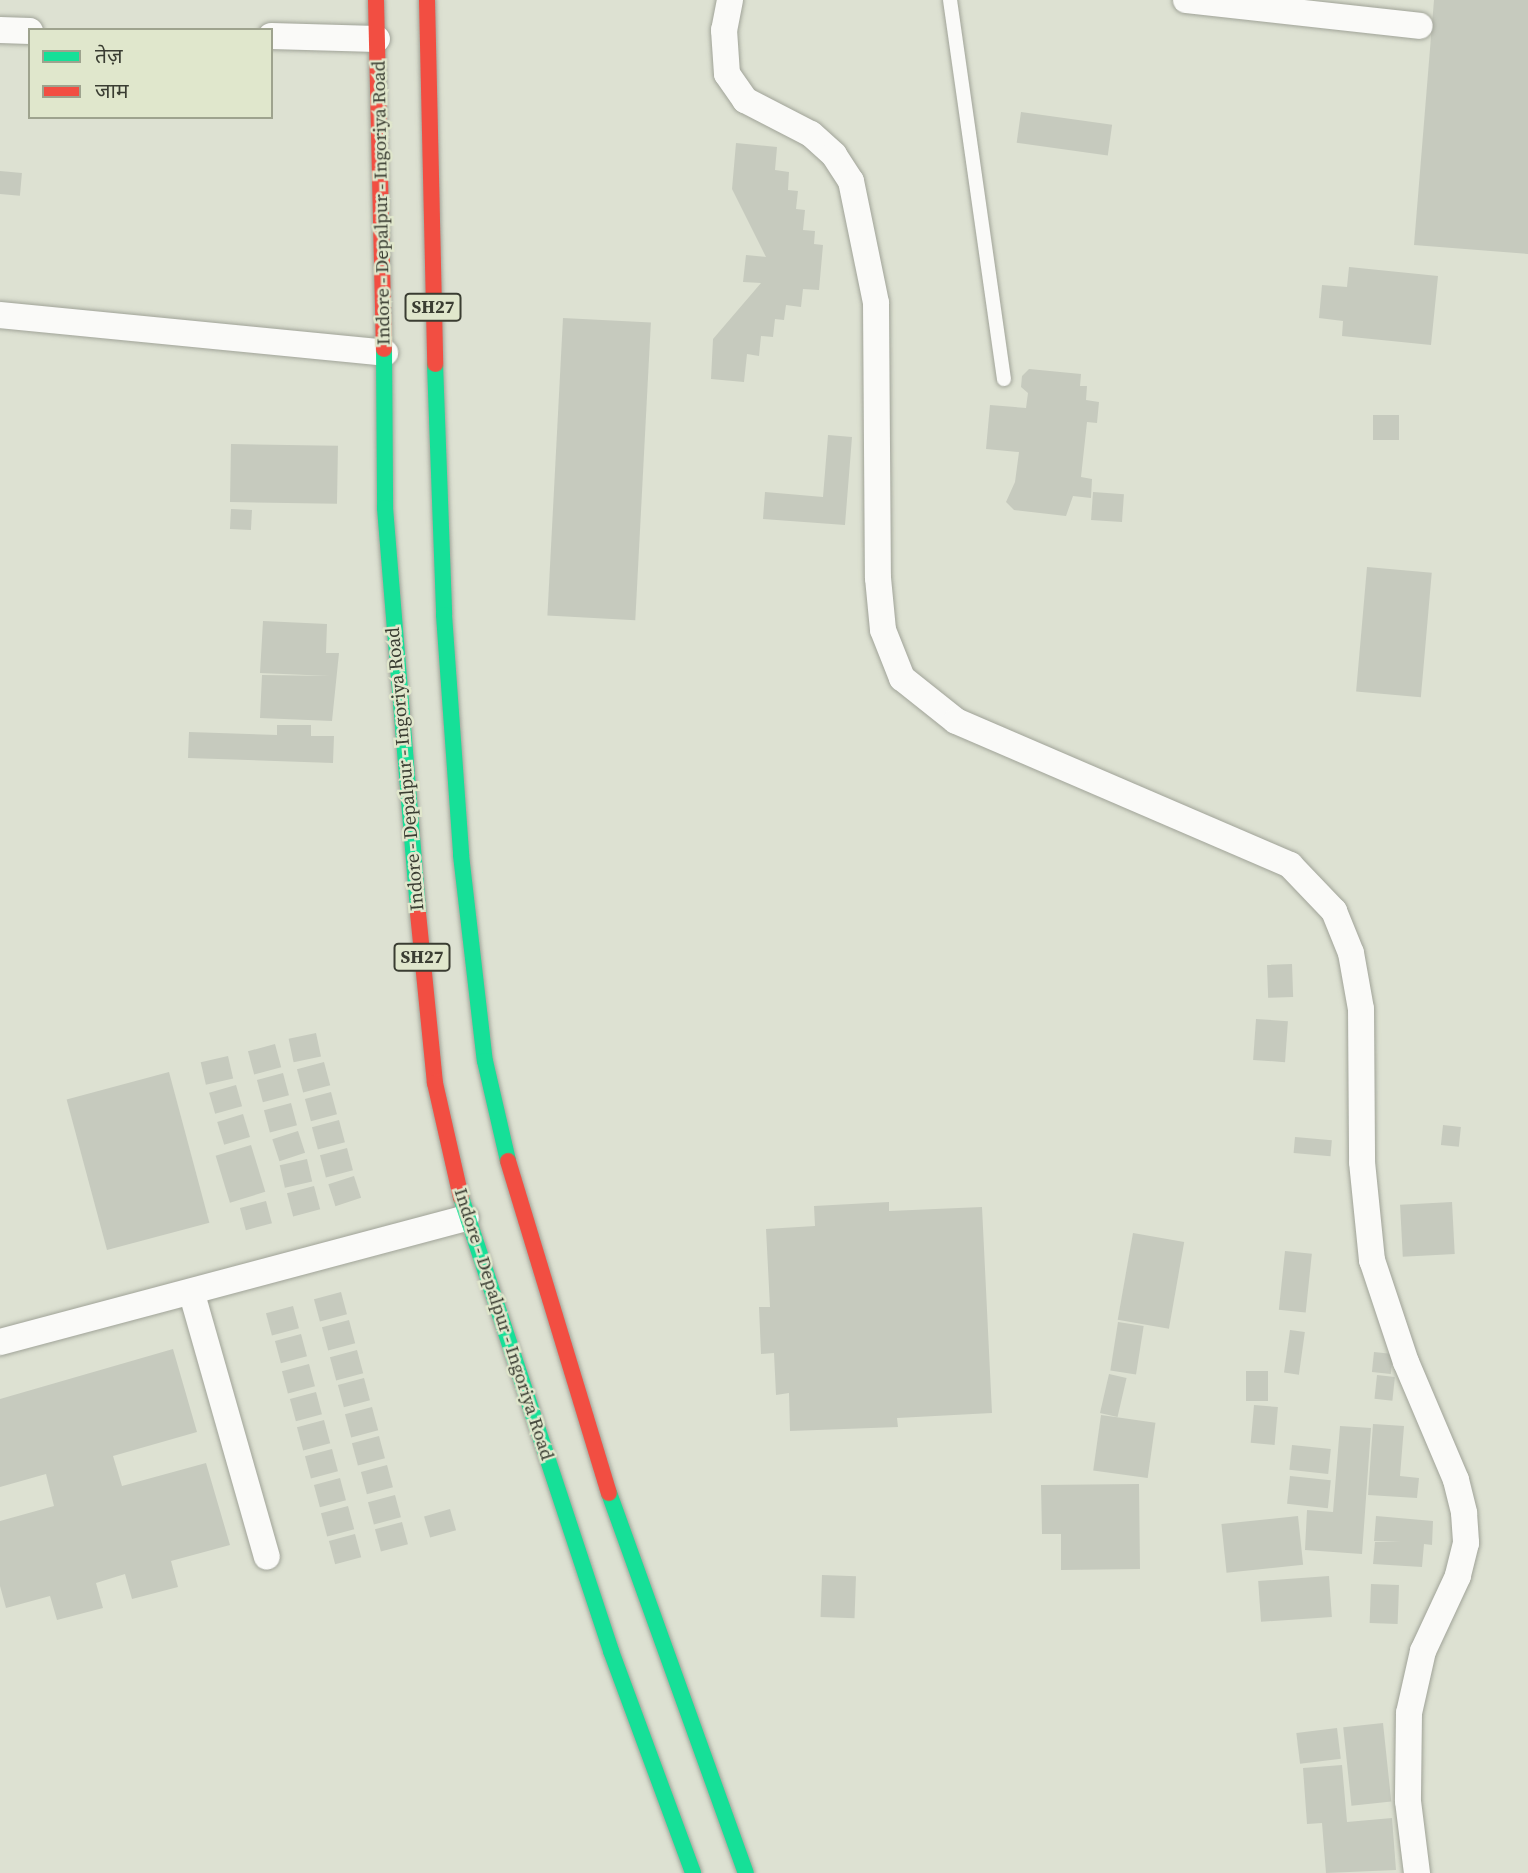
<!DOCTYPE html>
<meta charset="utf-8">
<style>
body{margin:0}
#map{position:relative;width:1528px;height:1873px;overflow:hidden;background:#dde1d2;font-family:"Source Serif 4","Noto Sans Devanagari",serif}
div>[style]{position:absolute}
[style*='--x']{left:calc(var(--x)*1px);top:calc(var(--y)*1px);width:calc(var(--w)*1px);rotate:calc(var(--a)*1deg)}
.building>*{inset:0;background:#c6cabe;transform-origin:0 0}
.roads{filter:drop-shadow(0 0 2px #a0a398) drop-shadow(0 0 2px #a0a398)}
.lane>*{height:14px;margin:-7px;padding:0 7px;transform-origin:7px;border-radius:7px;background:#fafaf8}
.street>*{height:26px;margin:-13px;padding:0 13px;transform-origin:13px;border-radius:13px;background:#fafaf8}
.fast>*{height:16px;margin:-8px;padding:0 8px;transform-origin:8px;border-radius:8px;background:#16e098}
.jam>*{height:16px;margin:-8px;padding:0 8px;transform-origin:8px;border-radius:8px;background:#f24e42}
span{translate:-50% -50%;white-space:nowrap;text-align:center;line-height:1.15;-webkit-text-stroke:5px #e0e7cc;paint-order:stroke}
.shield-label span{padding:2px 5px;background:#e0e7cc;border:2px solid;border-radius:5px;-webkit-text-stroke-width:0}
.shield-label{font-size:18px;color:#3a3d32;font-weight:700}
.street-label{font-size:19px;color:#3a3d32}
.legend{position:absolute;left:28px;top:28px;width:245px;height:91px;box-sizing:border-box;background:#e0e7cc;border:2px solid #9ea38e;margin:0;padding:9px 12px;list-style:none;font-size:21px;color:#3a3d32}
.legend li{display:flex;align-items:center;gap:14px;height:35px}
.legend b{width:35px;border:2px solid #9ea38e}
</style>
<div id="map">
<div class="building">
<div style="clip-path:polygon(1434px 0,1528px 0,1528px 254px,1414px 245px)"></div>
<div style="left:1021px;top:112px;width:92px;height:31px;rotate:8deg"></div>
<div style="clip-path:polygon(736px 143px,777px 147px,775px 170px,789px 172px,788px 190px,798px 191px,796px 209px,805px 210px,803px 230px,815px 231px,814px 244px,823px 245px,819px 290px,803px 289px,801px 307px,786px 305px,784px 320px,775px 319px,773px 337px,761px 336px,759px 356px,747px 354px,744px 382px,711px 379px,713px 339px,761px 283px,743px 282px,746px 255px,766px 257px,732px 189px)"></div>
<div style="left:0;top:171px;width:22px;height:23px;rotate:5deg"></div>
<div style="clip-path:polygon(1349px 267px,1438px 276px,1431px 345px,1342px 336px,1343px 321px,1319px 318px,1322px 285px,1347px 287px)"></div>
<div style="left:563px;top:318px;width:88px;height:298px;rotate:3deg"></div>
<div style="clip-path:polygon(1029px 369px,1081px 374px,1080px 386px,1087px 386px,1086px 400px,1099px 402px,1097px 423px,1087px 422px,1081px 477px,1092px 479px,1091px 498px,1073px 496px,1066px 516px,1014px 510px,1006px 502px,1015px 482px,1019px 452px,986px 449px,990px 405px,1026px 408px,1028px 393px,1021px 387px,1022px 376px)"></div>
<div style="left:1373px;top:415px;width:26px;height:25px"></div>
<div style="clip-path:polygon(828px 435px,852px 437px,845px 525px,763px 519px,765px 492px,823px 497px)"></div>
<div style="left:231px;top:444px;width:107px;height:58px;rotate:1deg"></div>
<div style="left:1093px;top:492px;width:31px;height:28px;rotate:4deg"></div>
<div style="left:231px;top:509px;width:21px;height:20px;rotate:3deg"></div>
<div style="left:1367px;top:567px;width:65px;height:125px;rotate:5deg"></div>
<div style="clip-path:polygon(263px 621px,327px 624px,326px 653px,339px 653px,332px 721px,260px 718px,262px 675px,330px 676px,260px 673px)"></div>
<div style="clip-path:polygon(277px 725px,311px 725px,311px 736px,334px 736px,333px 763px,188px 758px,189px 732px,277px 735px)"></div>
<div style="left:1292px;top:964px;width:33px;height:25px;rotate:88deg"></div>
<div style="left:1256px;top:1019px;width:32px;height:41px;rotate:4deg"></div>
<div style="left:316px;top:1033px;width:24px;height:28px;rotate:78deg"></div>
<div style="left:275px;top:1044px;width:24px;height:28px;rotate:75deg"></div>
<div style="left:228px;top:1056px;width:23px;height:28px;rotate:77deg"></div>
<div style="left:324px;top:1062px;width:24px;height:28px;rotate:75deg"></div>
<div style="left:169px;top:1072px;width:156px;height:106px;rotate:75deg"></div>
<div style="left:283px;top:1073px;width:23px;height:27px;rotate:75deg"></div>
<div style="left:236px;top:1085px;width:22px;height:28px;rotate:74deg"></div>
<div style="left:331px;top:1092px;width:23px;height:27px;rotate:75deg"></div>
<div style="left:291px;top:1103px;width:23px;height:28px;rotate:75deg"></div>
<div style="left:243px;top:1114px;width:24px;height:27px;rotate:73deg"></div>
<div style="left:339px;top:1120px;width:23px;height:28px;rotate:75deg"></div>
<div style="left:1443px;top:1125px;width:18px;height:20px;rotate:6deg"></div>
<div style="left:298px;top:1131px;width:23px;height:27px;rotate:72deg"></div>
<div style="left:1295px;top:1137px;width:37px;height:16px;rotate:5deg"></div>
<div style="left:251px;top:1145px;width:49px;height:37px;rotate:73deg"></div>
<div style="left:347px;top:1148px;width:23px;height:28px;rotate:75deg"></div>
<div style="left:307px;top:1159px;width:23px;height:28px;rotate:77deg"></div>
<div style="left:354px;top:1176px;width:23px;height:27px;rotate:72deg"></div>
<div style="left:314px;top:1186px;width:24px;height:28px;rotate:75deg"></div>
<div style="left:266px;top:1201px;width:23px;height:27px;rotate:75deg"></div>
<div style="clip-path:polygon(889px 1202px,889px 1211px,982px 1207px,992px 1413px,897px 1418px,898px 1427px,790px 1431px,789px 1393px,776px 1395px,774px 1353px,761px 1354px,759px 1307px,770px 1307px,766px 1229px,815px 1226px,814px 1206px)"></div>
<div style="left:1452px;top:1202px;width:52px;height:52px;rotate:87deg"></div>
<div style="left:1133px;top:1233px;width:52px;height:88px;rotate:10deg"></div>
<div style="left:1285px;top:1251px;width:27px;height:59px;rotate:6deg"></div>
<div style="left:341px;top:1292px;width:23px;height:28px;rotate:75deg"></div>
<div style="left:293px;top:1306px;width:23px;height:28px;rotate:75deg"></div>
<div style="left:349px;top:1320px;width:24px;height:28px;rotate:75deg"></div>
<div style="left:1118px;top:1322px;width:26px;height:49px;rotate:9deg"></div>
<div style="left:1290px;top:1330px;width:15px;height:43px;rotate:8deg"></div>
<div style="left:301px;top:1334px;width:23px;height:27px;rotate:75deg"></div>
<div style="clip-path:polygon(173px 1349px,197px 1432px,113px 1456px,122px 1486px,206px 1463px,230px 1545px,171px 1561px,178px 1587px,132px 1599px,125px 1574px,96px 1583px,103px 1608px,57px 1620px,50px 1596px,6px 1608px,0 1586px,0 1521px,54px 1506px,46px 1474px,0 1487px,0 1399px)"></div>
<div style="left:357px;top:1350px;width:24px;height:28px;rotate:75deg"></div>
<div style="left:1374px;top:1352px;width:19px;height:20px;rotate:6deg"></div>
<div style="left:309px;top:1364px;width:23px;height:28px;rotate:75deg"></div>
<div style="left:1246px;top:1371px;width:22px;height:30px"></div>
<div style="left:1109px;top:1374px;width:18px;height:40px;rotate:13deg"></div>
<div style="left:1377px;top:1375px;width:18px;height:24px;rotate:6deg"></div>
<div style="left:364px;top:1378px;width:23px;height:27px;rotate:75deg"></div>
<div style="left:316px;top:1392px;width:23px;height:27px;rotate:75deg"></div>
<div style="left:1254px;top:1405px;width:24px;height:38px;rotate:5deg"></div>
<div style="left:372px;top:1407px;width:24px;height:28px;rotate:75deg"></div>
<div style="left:1101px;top:1415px;width:55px;height:56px;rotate:8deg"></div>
<div style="left:324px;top:1420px;width:24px;height:28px;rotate:75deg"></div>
<div style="clip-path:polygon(1373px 1424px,1404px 1426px,1400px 1476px,1419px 1478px,1417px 1498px,1368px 1495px)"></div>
<div style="clip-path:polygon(1340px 1426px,1371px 1428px,1362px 1554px,1305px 1550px,1307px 1510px,1333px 1512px)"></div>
<div style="left:379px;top:1436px;width:23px;height:28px;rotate:75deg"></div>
<div style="left:1292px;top:1445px;width:39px;height:25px;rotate:6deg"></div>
<div style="left:332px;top:1449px;width:23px;height:28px;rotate:75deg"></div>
<div style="left:387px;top:1465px;width:23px;height:27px;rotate:75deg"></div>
<div style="left:1290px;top:1476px;width:41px;height:28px;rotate:6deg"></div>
<div style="left:340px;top:1478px;width:23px;height:27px;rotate:75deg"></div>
<div style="clip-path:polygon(1139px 1484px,1140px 1569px,1061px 1570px,1061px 1534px,1042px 1534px,1041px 1485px)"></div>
<div style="left:395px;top:1495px;width:23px;height:28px;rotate:75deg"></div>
<div style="left:348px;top:1506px;width:24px;height:28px;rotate:75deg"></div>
<div style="left:450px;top:1509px;width:22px;height:27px;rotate:74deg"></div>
<div style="left:1298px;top:1516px;width:49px;height:77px;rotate:84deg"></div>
<div style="clip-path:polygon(1376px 1516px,1433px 1521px,1432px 1545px,1424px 1544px,1422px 1567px,1373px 1564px,1375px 1542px,1401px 1542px,1374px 1541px)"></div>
<div style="left:402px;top:1522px;width:23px;height:28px;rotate:75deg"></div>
<div style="left:355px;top:1534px;width:24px;height:27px;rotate:75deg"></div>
<div style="left:822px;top:1575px;width:34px;height:42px;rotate:2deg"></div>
<div style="left:1329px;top:1576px;width:41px;height:71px;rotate:86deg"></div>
<div style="left:1371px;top:1584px;width:28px;height:39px;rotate:2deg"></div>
<div style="left:1383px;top:1723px;width:79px;height:40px;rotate:84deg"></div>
<div style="left:1337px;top:1728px;width:31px;height:41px;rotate:83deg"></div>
<div style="clip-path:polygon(1342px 1765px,1347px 1822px,1392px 1818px,1396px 1870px,1326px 1873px,1322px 1823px,1307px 1824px,1303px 1768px)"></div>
</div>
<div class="roads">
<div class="lane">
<div style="--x:950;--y:0;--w:383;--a:81.9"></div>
</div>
<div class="street">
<div style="--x:730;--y:0;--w:31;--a:101"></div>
<div style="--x:724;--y:30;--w:44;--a:86.1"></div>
<div style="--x:727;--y:74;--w:32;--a:55"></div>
<div style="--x:745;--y:100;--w:74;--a:27.3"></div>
<div style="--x:811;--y:134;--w:31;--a:42"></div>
<div style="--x:834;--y:155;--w:31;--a:57"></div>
<div style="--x:851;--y:181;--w:125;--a:78.4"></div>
<div style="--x:876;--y:303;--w:275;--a:89.6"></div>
<div style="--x:878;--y:578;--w:52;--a:84.5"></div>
<div style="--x:883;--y:630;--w:52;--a:68.4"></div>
<div style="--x:902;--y:678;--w:69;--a:38.5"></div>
<div style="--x:956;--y:721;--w:364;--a:23.3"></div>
<div style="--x:1290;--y:865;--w:64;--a:46.3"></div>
<div style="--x:1334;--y:911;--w:45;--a:68"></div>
<div style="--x:1351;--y:953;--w:57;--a:79.9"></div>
<div style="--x:1361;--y:1009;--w:153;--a:89.6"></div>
<div style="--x:1362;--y:1162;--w:99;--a:84.2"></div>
<div style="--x:1372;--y:1260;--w:108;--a:71.6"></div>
<div style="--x:1406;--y:1362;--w:128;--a:67"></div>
<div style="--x:1456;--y:1480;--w:34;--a:76"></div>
<div style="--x:1464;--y:1513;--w:30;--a:86"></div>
<div style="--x:1466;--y:1543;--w:34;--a:104"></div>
<div style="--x:1458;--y:1576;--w:83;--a:115"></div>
<div style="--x:1423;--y:1651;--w:64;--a:102.7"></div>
<div style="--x:1409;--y:1713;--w:88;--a:90.7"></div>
<div style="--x:1408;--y:1801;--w:73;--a:82.9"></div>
<div style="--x:1186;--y:0;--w:235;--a:6.3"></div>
<div style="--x:0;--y:30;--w:30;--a:2"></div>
<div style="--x:271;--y:36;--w:106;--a:1.6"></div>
<div style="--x:0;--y:315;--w:387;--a:5.6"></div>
<div style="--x:192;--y:1294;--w:273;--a:74.1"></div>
<div style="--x:0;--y:1342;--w:482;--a:-14.9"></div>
</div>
<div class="fast">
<div style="--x:384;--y:349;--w:159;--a:89.6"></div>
<div style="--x:385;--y:508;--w:406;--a:85.3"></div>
<div style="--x:435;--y:364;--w:251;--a:87.9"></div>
<div style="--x:444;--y:615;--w:241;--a:85.9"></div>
<div style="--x:461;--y:855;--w:207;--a:83.4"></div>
<div style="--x:485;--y:1061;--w:103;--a:77"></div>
<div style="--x:461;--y:1197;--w:478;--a:71.7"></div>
<div style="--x:611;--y:1651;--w:237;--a:69.7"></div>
<div style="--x:609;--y:1493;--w:404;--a:70.2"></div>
</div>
<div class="jam">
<div style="--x:376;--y:0;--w:349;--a:88.7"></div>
<div style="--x:427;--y:0;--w:364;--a:88.7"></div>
<div style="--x:418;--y:913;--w:171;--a:84.3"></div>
<div style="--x:435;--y:1083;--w:117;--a:77.2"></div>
<div style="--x:508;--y:1161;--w:347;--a:73.1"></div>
</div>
</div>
<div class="shield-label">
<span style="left:433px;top:307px">SH27</span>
<span style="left:422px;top:957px">SH27</span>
</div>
<div class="street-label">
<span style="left:381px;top:203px;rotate:-91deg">Indore - Depalpur - Ingoriya Road</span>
<span style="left:405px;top:769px;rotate:-95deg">Indore - Depalpur - Ingoriya Road</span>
<span style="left:504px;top:1324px;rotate:72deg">Indore - Depalpur - Ingoriya Road</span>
</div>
<ul class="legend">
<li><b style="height:9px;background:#16e098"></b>तेज़</li>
<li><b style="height:9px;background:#f24e42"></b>जाम</li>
</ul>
</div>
